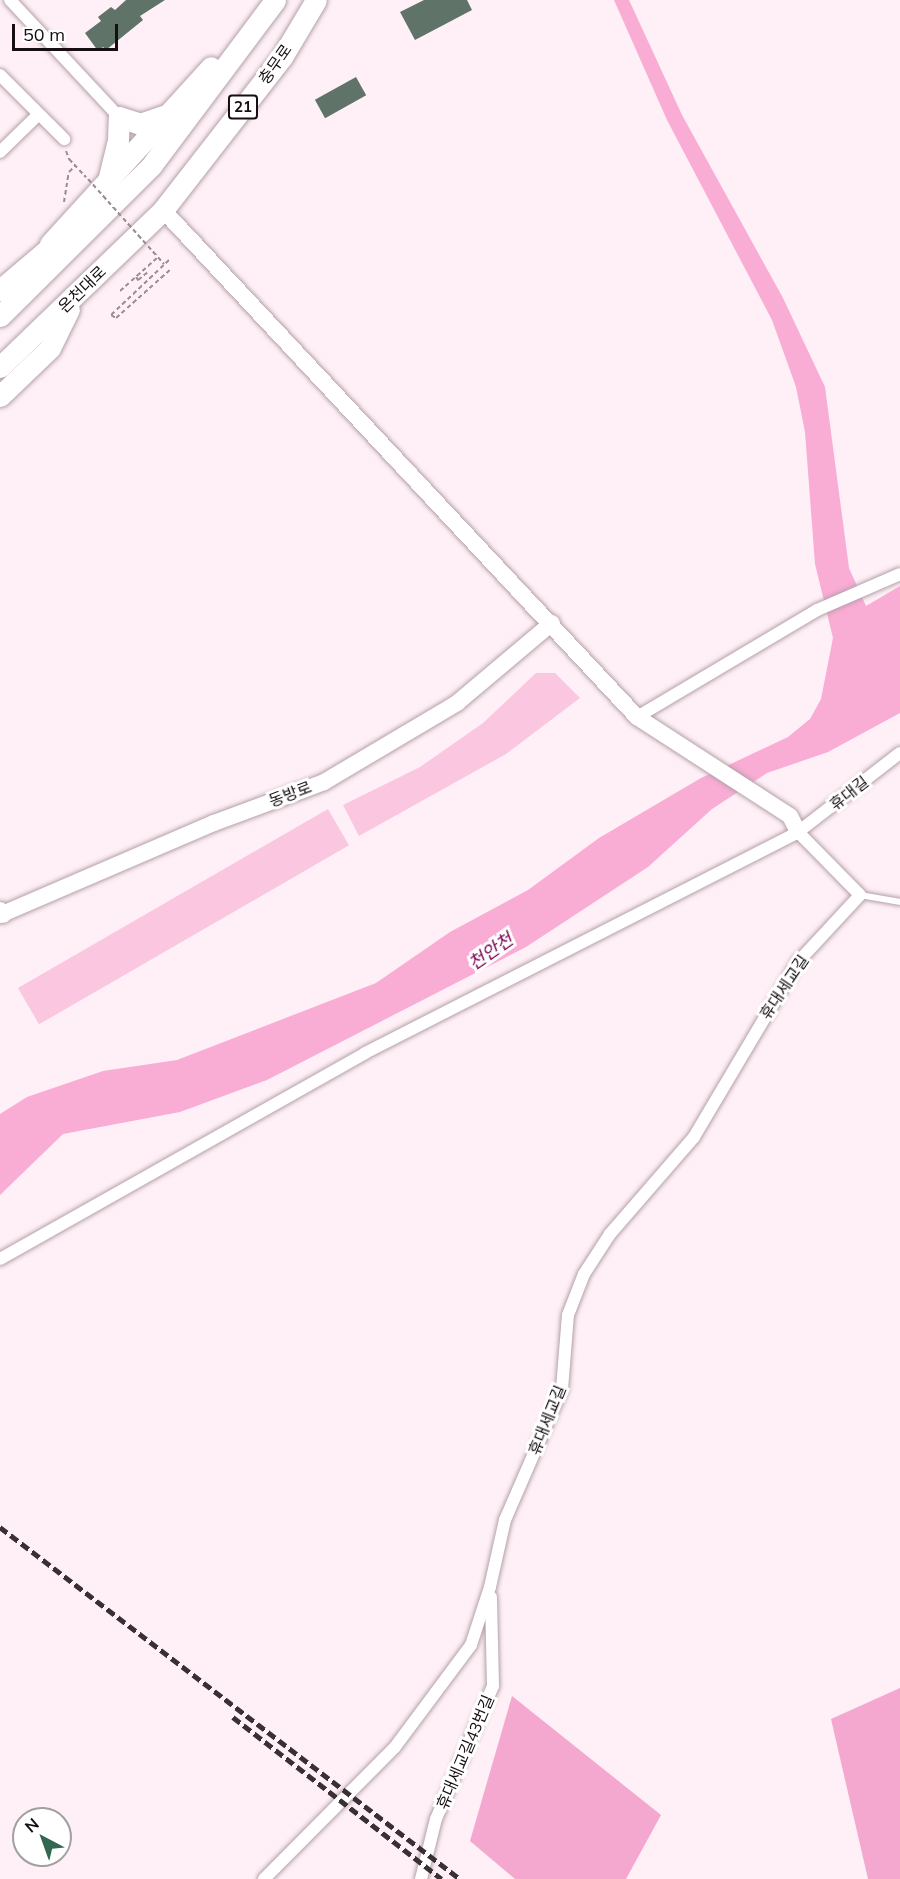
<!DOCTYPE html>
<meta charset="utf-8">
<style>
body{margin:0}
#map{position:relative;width:900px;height:1879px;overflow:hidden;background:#fef0f6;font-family:Mulish,"Noto Sans KR",sans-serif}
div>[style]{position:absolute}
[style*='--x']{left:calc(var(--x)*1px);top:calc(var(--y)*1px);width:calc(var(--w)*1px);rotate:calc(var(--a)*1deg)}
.green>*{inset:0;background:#fbc6e0;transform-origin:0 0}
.forest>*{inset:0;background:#f4a7cf}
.water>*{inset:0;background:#f9acd4}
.building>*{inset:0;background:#5f7368;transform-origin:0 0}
.path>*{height:2px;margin-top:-1px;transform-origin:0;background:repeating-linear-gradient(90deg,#998d92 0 4.5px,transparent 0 7.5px)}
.roads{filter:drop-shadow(0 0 2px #b5a0aa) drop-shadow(0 0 2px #b5a0aa)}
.service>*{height:6px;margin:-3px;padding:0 3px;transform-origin:3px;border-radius:3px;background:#fff}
.minor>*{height:12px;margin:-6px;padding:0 6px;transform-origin:6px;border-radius:6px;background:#fff}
.tertiary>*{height:16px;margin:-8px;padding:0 8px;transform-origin:8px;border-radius:8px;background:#fff}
.secondary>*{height:18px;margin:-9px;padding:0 9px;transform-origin:9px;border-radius:9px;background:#fff}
.trunk>*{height:21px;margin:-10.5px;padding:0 10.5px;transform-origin:10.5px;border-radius:10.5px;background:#fff}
.rail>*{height:4.5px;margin-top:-2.25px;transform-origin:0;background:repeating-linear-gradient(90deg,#393035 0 9px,transparent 0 13.5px)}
.path-bridge>*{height:2px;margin-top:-1px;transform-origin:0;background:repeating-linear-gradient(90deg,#998d92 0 4.5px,transparent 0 7.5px)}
span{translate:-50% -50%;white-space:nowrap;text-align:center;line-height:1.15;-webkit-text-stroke:6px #fff;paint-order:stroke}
.shield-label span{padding:2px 4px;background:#fff;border:2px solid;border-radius:4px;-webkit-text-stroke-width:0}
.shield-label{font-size:15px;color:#160e12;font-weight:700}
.street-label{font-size:16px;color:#160e12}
.water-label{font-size:18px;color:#770051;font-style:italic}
.north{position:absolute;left:12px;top:1807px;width:60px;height:60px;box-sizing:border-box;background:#fff;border:2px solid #a29fa0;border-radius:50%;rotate:319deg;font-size:16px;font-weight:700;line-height:24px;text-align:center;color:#160e12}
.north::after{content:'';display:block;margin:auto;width:21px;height:27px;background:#32684f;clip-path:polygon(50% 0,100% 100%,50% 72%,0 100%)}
.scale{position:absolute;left:12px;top:24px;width:106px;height:27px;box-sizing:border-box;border:3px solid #160e12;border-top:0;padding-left:8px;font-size:18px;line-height:21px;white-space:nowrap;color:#160e12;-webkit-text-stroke:4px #fff;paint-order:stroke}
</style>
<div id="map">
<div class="green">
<div style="clip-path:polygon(536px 673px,555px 673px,580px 698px,506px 754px,359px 836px,343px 805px,420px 767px,483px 723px)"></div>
<div style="left:328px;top:809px;width:42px;height:358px;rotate:60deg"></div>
</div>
<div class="forest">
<div style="clip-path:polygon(900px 1688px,900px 1879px,868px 1879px,831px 1719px)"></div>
<div style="clip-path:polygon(512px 1696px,661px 1815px,626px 1879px,515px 1879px,470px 1841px)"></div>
</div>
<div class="water">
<div style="clip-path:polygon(614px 0,629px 0,682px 115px,783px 298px,825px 387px,849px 568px,866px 606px,900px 586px,900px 713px,828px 752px,767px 773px,712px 809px,648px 867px,526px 947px,267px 1080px,180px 1112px,63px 1134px,0 1195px,0 1114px,27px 1097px,103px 1071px,177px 1060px,376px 983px,450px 932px,528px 890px,599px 838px,701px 778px,788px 737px,810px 719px,821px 699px,833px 638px,815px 564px,805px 432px,796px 387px,772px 320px,667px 120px)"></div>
</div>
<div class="building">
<div style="clip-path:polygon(126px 0,165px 0,140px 16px,143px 20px,106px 50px,103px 47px,98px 51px,85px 33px,101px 21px,98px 17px,111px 7px,115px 10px)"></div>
<div style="clip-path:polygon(424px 0,467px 0,472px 10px,415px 40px,400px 12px)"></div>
<div style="left:356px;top:77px;width:21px;height:47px;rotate:61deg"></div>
</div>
<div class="path">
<div style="--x:66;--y:151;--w:9;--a:69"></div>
<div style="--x:69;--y:159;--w:25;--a:47"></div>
<div style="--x:64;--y:202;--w:30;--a:-81"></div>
<div style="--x:69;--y:172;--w:8;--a:-45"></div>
<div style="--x:169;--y:260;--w:80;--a:136.5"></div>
<div style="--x:111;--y:315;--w:6;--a:31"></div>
<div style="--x:116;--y:318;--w:74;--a:-41.7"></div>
<div style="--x:136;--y:277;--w:4;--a:56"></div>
<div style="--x:138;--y:280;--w:14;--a:-39"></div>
<div style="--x:120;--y:291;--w:51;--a:-41.8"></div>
</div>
<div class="roads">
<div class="service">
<div style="--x:860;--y:895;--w:41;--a:9.9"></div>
</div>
<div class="minor">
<div style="--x:10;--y:0;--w:160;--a:47"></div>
<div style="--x:0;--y:75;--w:91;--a:45"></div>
<div style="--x:0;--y:152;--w:54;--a:-44.3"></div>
<div style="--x:637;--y:717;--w:209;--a:-30.7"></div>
<div style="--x:817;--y:610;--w:90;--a:-23.4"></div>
<div style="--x:0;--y:1259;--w:419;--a:-29.4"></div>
<div style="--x:365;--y:1053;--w:486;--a:-27"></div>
<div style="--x:798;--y:832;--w:129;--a:-37.8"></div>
<div style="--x:264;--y:1879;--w:186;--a:-45.2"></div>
<div style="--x:395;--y:1747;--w:127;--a:-53.3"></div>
<div style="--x:471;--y:1645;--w:61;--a:-71.9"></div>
<div style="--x:490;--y:1587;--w:69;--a:-77.4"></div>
<div style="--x:505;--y:1520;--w:143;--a:-66.5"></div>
<div style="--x:562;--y:1389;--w:74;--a:-85.4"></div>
<div style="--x:568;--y:1315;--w:44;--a:-68.7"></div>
<div style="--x:584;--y:1274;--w:48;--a:-57"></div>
<div style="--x:610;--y:1234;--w:128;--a:-49.1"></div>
<div style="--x:694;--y:1137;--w:204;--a:-59.3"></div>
<div style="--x:798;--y:962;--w:91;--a:-47.2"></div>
<div style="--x:860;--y:895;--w:88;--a:-134.5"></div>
<div style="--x:421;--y:1879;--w:62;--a:-76"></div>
<div style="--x:436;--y:1819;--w:145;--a:-66.8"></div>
<div style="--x:493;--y:1686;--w:89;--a:-91.3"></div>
</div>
<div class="tertiary">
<div style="--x:163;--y:210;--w:694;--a:46.93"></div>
<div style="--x:637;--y:717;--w:182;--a:32.9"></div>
<div style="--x:790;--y:816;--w:18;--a:63"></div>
<div style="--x:0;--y:915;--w:233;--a:-23.3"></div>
<div style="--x:214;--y:823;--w:117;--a:-20.4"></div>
<div style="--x:324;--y:782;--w:155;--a:-30.7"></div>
<div style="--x:457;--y:703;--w:124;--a:-40.1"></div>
</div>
<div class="secondary">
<div style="--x:0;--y:911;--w:4;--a:45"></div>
</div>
<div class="trunk">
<div style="--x:108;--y:181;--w:42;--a:-76.3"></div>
<div style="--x:118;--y:140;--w:23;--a:-88"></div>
<div style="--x:119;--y:117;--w:22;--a:18"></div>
<div style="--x:140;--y:124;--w:31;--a:-19"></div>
<div style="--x:50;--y:244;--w:239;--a:-47.7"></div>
<div style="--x:0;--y:290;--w:80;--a:-40.4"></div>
<div style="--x:0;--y:316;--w:213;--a:-44.8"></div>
<div style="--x:151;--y:166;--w:207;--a:-53.2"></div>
<div style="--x:0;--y:367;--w:226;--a:-43.9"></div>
<div style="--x:163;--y:210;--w:194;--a:-52.1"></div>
<div style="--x:282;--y:57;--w:66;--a:-59.2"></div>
<div style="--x:0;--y:396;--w:69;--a:-43.8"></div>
<div style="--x:50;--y:348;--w:43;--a:-64"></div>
</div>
</div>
<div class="rail">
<div style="--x:0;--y:1527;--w:579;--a:37.42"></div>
<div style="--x:233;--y:1717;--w:264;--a:37.8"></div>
</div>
<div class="path-bridge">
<div style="--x:88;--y:179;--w:114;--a:48.2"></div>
</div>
<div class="shield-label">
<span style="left:243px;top:107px">21</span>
</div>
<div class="street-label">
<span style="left:275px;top:64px;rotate:-55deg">충무로</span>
<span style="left:82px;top:289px;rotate:-44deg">온천대로</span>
<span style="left:849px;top:793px;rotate:-38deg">휴대길</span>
<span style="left:290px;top:794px;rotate:-21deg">동방로</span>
<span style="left:784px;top:987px;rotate:-56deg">휴대세교길</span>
<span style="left:547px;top:1420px;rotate:-68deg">휴대세교길</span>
<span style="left:465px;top:1752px;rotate:-67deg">휴대세교길43번길</span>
</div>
<div class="water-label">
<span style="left:491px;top:952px;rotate:-35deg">천안천</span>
</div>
<div class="north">N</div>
<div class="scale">50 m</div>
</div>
